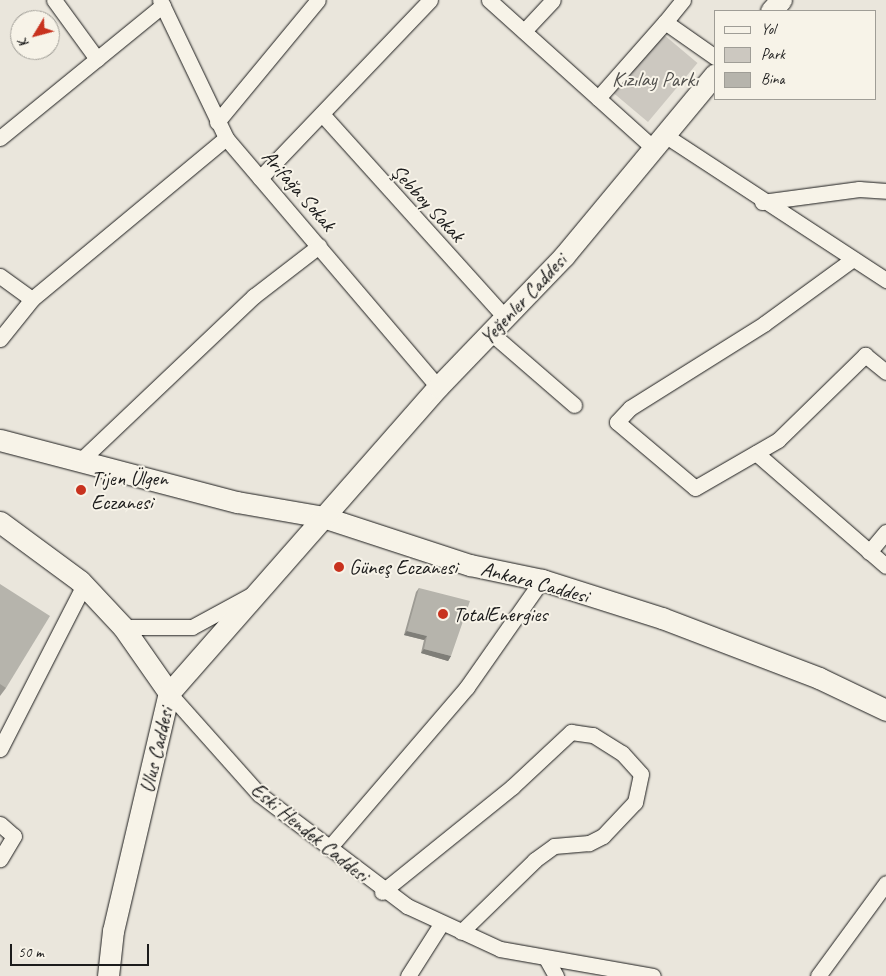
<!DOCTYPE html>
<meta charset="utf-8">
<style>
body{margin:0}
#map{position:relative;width:886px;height:976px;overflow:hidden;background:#eae6dc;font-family:Caveat,sans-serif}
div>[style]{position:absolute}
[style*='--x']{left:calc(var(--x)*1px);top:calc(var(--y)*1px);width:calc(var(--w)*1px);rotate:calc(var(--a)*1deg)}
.green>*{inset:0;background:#ccc8c0;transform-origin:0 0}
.roads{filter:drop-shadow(0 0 1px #1c1c1c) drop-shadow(0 0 1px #1c1c1c)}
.street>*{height:15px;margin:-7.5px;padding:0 7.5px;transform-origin:7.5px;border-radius:7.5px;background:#f7f3e8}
.secondary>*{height:21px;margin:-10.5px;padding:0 10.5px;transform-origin:10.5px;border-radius:10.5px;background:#f7f3e8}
.wall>*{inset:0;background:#9d9b94}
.shaded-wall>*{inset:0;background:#7f7e78}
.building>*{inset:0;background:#b6b4ac}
.dots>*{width:14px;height:14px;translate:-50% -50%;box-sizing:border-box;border:2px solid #f7f3e8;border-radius:50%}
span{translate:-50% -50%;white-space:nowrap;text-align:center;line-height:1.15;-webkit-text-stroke:4px #f7f3e8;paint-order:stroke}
.park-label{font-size:21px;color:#51504d}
.street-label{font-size:21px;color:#1c1c1c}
.poi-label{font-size:21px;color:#1c1c1c}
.left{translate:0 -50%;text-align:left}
.legend{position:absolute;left:714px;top:10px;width:162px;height:90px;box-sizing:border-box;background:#f7f3e8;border:1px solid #9f9d96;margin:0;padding:6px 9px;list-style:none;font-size:15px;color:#1c1c1c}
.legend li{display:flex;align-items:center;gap:10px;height:25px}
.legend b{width:25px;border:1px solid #9f9d96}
.north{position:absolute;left:10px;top:10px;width:50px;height:50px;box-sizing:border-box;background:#f7f3e8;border:1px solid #9f9d96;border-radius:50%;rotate:233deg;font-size:14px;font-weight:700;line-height:20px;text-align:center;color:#1c1c1c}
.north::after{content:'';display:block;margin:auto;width:18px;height:22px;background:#c8321e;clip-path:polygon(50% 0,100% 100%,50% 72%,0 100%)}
.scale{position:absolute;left:10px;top:944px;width:139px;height:22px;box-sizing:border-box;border:2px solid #1c1c1c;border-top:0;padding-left:6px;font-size:15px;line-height:18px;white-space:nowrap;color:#1c1c1c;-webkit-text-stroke:4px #f7f3e8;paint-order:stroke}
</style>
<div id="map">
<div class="green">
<div style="left:663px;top:34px;width:45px;height:77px;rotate:40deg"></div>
</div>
<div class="roads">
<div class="street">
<div style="--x:54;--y:0;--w:73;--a:53.9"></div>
<div style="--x:160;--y:0;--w:153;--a:64.4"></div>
<div style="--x:226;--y:138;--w:327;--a:49.6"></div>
<div style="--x:489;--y:0;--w:219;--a:42"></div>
<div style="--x:683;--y:0;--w:28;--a:129"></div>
<div style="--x:665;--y:22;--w:61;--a:35"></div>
<div style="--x:524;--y:31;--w:42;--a:-46.9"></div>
<div style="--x:598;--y:98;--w:101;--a:-48.6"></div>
<div style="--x:322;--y:114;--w:275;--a:48"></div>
<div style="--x:217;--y:122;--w:158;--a:-50.4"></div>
<div style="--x:663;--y:134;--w:267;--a:33.2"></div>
<div style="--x:0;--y:138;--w:210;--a:-39.2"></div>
<div style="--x:260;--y:178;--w:246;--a:-46.3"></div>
<div style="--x:762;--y:202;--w:98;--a:-7.6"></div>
<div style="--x:859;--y:189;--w:27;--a:4"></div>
<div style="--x:853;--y:259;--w:110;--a:143.9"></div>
<div style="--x:764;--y:324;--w:158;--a:147.9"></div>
<div style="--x:630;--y:408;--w:19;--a:133"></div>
<div style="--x:617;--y:422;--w:102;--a:40.2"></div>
<div style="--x:695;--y:488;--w:96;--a:-30"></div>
<div style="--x:778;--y:440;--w:122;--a:-44.3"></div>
<div style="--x:865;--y:355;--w:27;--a:39"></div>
<div style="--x:0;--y:276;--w:39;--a:36"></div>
<div style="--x:491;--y:333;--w:110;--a:40.9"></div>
<div style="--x:0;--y:339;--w:51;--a:-51.3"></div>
<div style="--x:32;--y:299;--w:252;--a:-39.7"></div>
<div style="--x:756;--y:453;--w:172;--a:41"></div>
<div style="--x:79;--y:462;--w:241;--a:-43.5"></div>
<div style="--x:254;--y:296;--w:82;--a:-37.6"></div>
<div style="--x:869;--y:552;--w:26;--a:-50"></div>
<div style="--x:123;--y:627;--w:69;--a:0"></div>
<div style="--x:192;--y:627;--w:67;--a:-28.5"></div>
<div style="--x:169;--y:693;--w:135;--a:48.3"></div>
<div style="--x:259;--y:794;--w:186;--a:37.1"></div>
<div style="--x:407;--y:906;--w:102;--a:24.8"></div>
<div style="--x:500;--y:949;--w:155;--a:10"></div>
<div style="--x:0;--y:749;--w:184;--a:-62.9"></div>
<div style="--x:0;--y:824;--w:18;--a:41"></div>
<div style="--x:14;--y:836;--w:27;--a:121"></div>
<div style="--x:329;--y:848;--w:212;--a:-49.4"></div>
<div style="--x:467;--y:687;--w:131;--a:-55"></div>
<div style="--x:382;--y:892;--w:167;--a:-38.9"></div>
<div style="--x:512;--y:787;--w:81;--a:-43"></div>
<div style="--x:571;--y:732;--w:22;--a:8"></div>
<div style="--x:593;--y:735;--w:34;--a:32"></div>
<div style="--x:622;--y:753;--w:28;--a:48"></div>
<div style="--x:641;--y:774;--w:29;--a:102"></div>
<div style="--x:635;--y:802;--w:47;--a:133.3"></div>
<div style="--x:603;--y:836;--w:16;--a:153"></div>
<div style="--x:589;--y:843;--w:35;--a:175"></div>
<div style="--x:554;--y:846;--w:24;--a:144"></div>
<div style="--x:535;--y:860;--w:103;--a:135.8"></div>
<div style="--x:546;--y:958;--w:21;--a:61"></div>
<div style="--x:408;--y:976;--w:62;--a:-57.6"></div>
<div style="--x:818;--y:976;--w:115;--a:-53.8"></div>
</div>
<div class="secondary">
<div style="--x:771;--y:11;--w:15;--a:-48"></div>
<div style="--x:0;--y:440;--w:245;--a:14.7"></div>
<div style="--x:237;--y:502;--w:87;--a:9.9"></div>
<div style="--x:323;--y:517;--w:155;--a:18.1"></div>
<div style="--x:470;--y:565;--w:74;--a:11.8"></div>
<div style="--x:542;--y:580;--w:126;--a:17.6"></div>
<div style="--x:662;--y:618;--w:168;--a:20.9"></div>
<div style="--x:819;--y:678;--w:74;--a:25.5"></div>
<div style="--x:0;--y:522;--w:99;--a:36.4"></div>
<div style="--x:80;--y:581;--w:63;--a:46.9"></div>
<div style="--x:123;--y:627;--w:80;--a:55.1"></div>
<div style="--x:108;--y:976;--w:45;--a:-83.7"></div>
<div style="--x:113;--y:931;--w:244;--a:-76.8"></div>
<div style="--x:169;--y:693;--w:407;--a:-48.7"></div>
<div style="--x:438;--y:387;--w:182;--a:-46.1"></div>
<div style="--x:564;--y:256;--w:236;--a:-50.3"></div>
</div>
</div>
<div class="wall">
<div style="clip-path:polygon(0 584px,6px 688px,0 696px)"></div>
<div style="clip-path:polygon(419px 588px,451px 656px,448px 661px,421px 653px,424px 640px,404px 635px,416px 592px)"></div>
</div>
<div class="shaded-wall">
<div style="clip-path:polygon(407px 631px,427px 636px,424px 640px,404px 635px)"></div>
<div style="clip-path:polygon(424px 649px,451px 656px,448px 661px,421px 653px)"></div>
</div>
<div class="building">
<div style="clip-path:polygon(0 584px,50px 616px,6px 688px,0 684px)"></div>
<div style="clip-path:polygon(419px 588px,470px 601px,451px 656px,424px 649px,427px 636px,407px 631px)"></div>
</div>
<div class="dots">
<div style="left:81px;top:490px;background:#c8321e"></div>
<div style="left:339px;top:567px;background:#c8321e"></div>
<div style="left:443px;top:614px;background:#c8321e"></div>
</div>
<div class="park-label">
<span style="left:655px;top:79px">Kızılay Parkı</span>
</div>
<div class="street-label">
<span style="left:299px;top:190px;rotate:49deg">Arifağa Sokak</span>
<span style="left:428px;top:203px;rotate:47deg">Şebboy Sokak</span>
<span style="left:523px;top:299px;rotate:-47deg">Yeğenler Caddesi</span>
<span style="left:535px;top:582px;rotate:15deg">Ankara Caddesi</span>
<span style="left:156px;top:750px;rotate:-77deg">Ulus Caddesi</span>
<span style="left:310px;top:832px;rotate:39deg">Eski Hendek Caddesi</span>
</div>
<div class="poi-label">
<span class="left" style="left:91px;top:490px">Tijen Ülgen<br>Eczanesi</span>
<span class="left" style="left:349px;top:567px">Güneş Eczanesi</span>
<span class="left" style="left:453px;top:614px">TotalEnergies</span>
</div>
<ul class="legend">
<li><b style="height:6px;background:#f7f3e8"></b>Yol</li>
<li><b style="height:14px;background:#ccc8c0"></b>Park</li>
<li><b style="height:14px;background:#b6b4ac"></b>Bina</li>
</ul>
<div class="north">K</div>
<div class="scale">50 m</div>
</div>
